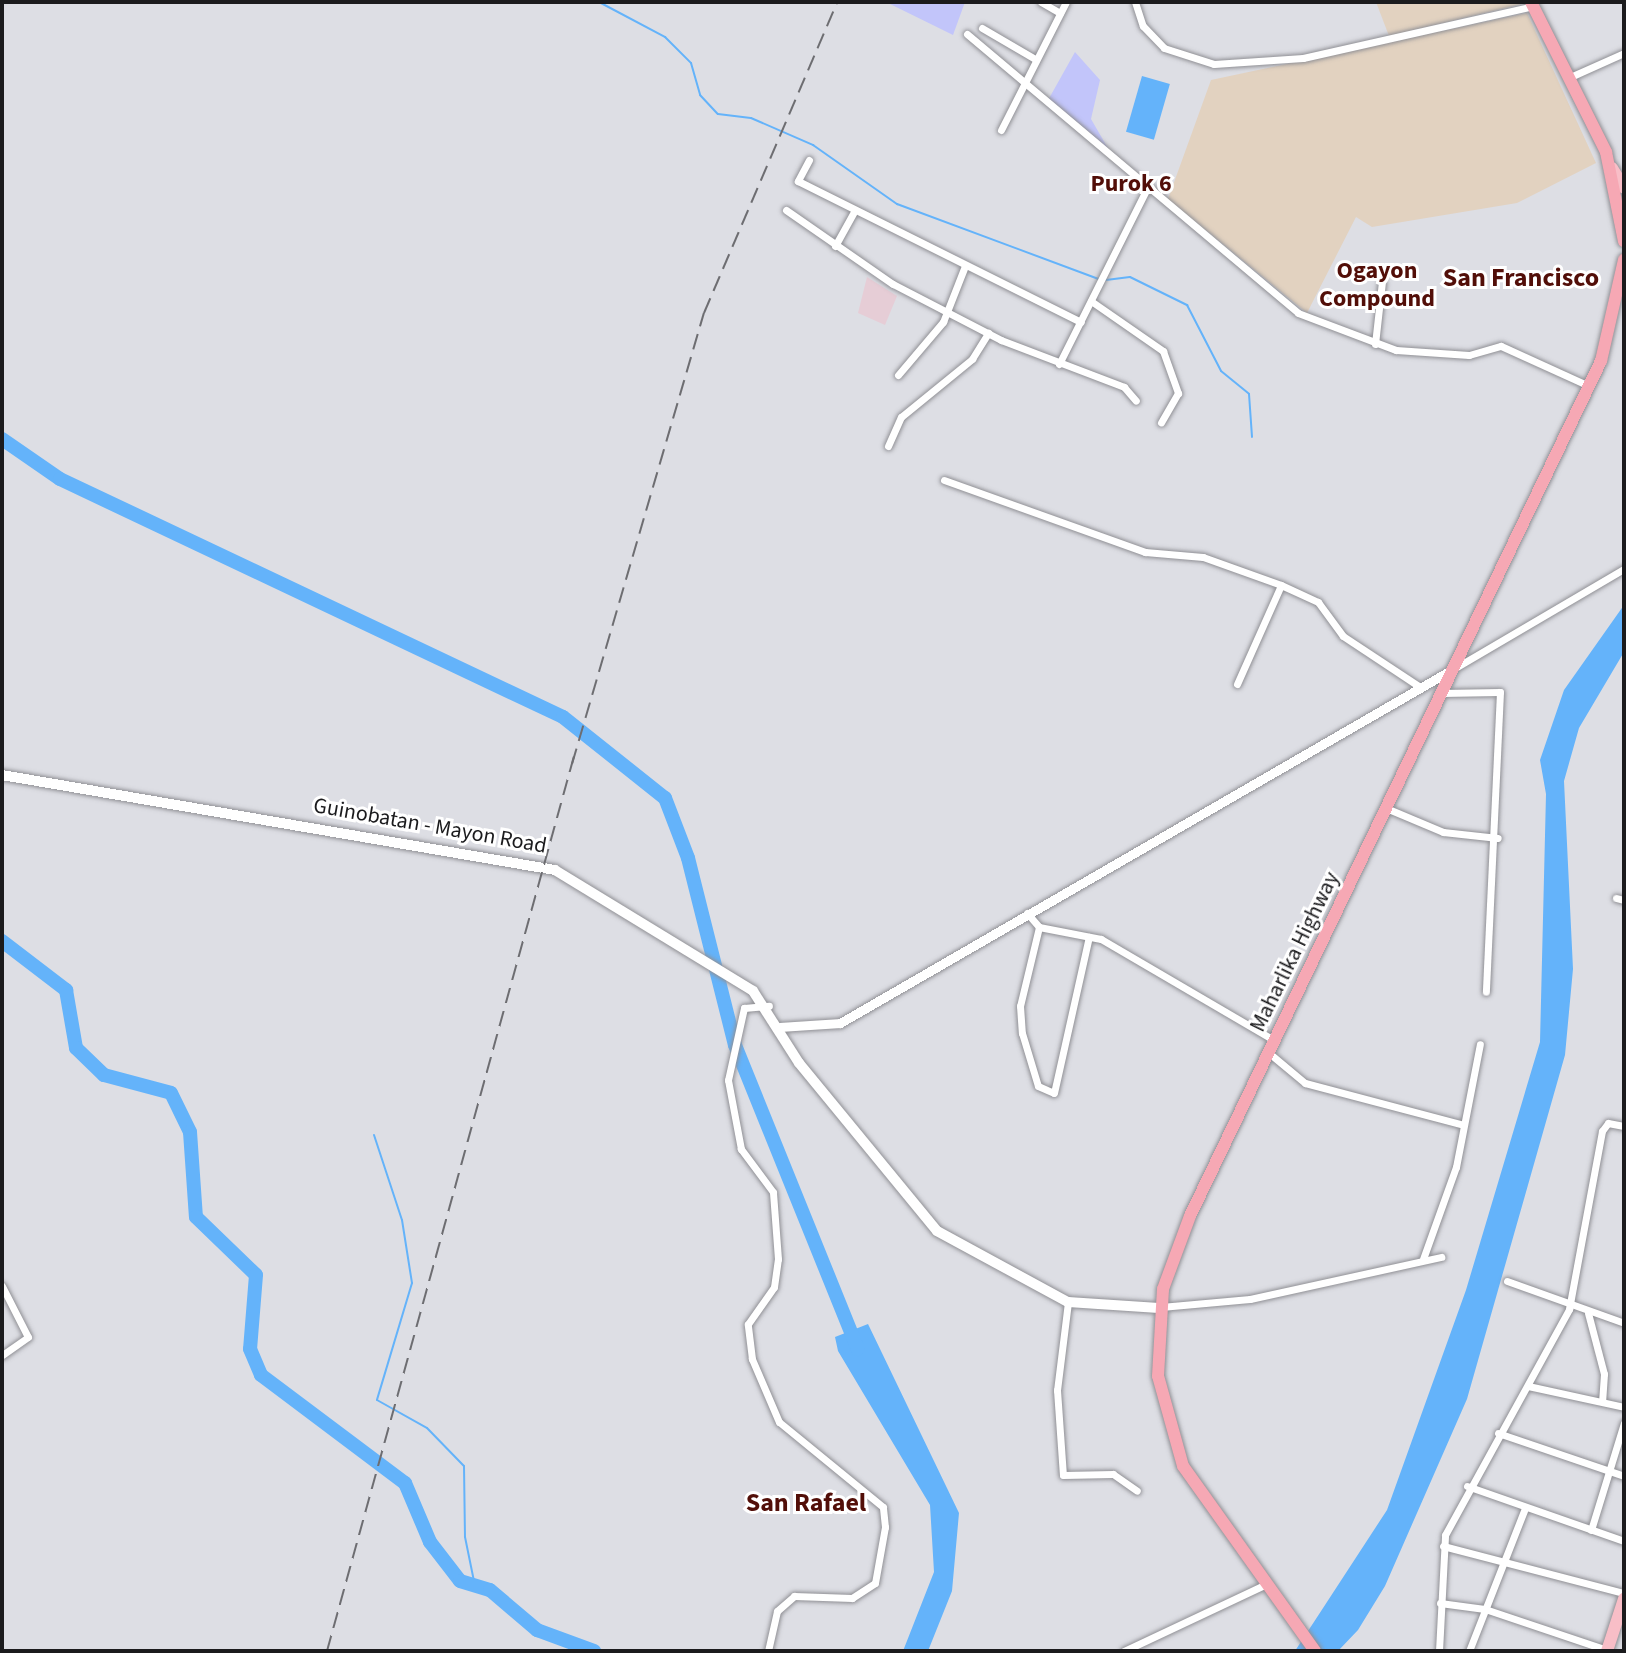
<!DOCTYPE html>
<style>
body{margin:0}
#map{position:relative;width:1626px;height:1653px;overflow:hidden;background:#dddee4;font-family:"Source Sans 3",sans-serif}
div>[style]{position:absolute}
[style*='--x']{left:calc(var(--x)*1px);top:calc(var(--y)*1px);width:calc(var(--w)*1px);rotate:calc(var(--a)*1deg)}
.industrial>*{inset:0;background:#e6cdd6}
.education>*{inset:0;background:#e2d2c0}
.green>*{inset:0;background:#c2c5fa}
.water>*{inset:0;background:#64b3fa;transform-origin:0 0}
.stream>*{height:2px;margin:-1px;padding:0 1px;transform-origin:1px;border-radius:1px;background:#64b3fa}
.river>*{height:14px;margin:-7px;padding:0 7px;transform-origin:7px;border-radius:7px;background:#64b3fa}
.roads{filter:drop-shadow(0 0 2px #909095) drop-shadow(0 0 2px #909095)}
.minor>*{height:7px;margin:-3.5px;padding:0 3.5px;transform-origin:3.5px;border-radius:3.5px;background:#fff}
.tertiary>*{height:9px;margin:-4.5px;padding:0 4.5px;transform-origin:4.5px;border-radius:4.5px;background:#fff}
.secondary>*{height:10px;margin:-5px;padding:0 5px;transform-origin:5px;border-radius:5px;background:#fff}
.primary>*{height:12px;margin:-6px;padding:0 6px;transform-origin:6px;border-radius:6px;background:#f8bec7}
.trunk>*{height:12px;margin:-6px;padding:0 6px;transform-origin:6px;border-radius:6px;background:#f6a8b4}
.rail>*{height:2px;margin-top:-1px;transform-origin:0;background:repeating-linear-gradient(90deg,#6d6d71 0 16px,transparent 0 24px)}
span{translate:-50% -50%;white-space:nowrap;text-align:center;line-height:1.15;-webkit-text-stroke:6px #fff;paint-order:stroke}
.street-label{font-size:22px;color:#1b1b1d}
.neighbourhood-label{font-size:24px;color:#520e08;font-weight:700}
.quarter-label{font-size:26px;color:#520e08;font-weight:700}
.frame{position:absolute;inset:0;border:4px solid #1b1b1d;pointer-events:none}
</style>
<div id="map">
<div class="industrial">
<div style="clip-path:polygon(867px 277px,897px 296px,885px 325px,858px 313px)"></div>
</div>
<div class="education">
<div style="clip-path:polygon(1376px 2px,1521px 2px,1522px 4px,1389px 36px)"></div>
<div style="clip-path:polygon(1527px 13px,1596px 163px,1517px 203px,1372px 227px,1356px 217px,1307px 313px,1168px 199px,1211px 80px)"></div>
</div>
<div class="green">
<div style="clip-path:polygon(886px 2px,965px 2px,953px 35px)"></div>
<div style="clip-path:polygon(1075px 52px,1100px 80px,1091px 119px,1109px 150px,1047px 102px)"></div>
</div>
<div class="water">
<div style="left:1142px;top:76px;width:29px;height:58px;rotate:16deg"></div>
<div style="clip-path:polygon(1624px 605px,1624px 652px,1579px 728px,1564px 781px,1573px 969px,1565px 1055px,1467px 1399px,1385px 1586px,1358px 1630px,1338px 1651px,1295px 1651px,1387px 1510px,1466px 1290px,1540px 1042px,1546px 794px,1540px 760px,1564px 690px)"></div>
<div style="clip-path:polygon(868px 1324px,959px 1513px,952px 1591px,928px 1651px,903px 1651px,934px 1572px,930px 1505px,838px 1351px,835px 1337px)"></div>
</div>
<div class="stream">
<div style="--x:599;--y:2;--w:75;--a:27.9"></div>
<div style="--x:665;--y:37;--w:37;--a:45"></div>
<div style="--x:691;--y:63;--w:33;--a:74"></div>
<div style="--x:700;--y:95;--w:26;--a:47"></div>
<div style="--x:718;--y:114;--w:33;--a:7"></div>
<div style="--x:751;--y:118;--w:68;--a:23.5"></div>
<div style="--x:813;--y:145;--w:103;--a:35.1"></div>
<div style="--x:897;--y:204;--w:215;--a:20.4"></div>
<div style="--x:1106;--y:280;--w:24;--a:-7"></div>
<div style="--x:1130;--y:277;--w:64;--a:26.2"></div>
<div style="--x:1187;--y:305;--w:74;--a:62.7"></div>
<div style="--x:1221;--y:371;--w:36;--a:39"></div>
<div style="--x:1249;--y:394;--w:43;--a:86"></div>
<div style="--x:374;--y:1135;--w:89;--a:71.8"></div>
<div style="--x:402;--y:1220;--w:64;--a:81"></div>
<div style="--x:412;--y:1283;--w:122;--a:106.7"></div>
<div style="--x:377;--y:1400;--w:57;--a:29.2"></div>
<div style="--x:427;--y:1428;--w:53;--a:45.8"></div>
<div style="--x:464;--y:1466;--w:71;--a:89.2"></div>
<div style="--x:465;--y:1537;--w:50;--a:78.5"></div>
</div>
<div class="river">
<div style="--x:2;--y:439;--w:70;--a:34.6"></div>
<div style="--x:60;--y:479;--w:556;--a:25.32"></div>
<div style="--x:563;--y:717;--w:130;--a:38.5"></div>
<div style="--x:665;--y:798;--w:64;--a:69"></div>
<div style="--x:688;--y:858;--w:193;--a:75.9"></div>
<div style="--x:735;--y:1045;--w:328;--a:68"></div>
<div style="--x:2;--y:941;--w:81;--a:37.4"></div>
<div style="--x:66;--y:990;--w:59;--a:80.2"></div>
<div style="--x:76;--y:1048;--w:39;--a:44"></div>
<div style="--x:104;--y:1075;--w:69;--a:15"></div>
<div style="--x:171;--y:1093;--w:43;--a:64"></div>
<div style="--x:190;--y:1132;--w:85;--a:86"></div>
<div style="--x:196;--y:1217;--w:83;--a:44"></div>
<div style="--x:256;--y:1275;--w:74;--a:94.6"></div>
<div style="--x:250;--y:1349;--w:28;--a:67"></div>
<div style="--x:261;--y:1375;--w:180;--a:36.9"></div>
<div style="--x:405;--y:1483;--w:64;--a:67"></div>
<div style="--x:430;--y:1542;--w:49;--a:52.4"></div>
<div style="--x:460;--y:1581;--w:31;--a:17"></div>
<div style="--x:490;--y:1590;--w:62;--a:40.4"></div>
<div style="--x:537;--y:1630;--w:61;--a:20.2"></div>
</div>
<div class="roads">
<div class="minor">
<div style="--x:1041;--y:2;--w:22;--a:30"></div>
<div style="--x:1135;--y:2;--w:25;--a:72"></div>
<div style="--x:1143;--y:26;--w:30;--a:46"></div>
<div style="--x:1164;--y:48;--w:52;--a:17.7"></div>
<div style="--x:1214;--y:64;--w:89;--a:-3.9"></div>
<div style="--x:1303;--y:58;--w:236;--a:-12.7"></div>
<div style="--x:982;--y:28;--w:61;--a:30.3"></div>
<div style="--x:967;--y:34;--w:433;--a:40.1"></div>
<div style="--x:1298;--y:313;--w:105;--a:20.7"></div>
<div style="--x:1396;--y:350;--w:73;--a:3.9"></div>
<div style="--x:1469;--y:355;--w:33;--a:-16"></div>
<div style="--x:1501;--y:346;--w:97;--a:24.4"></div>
<div style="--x:1568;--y:78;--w:61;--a:-24.1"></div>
<div style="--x:1001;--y:130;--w:144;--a:-63.1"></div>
<div style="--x:809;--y:160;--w:24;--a:118"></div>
<div style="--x:798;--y:181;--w:316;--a:26.5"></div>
<div style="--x:786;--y:210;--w:130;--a:34.7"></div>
<div style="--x:893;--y:284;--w:122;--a:27.4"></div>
<div style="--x:1001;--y:340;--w:132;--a:20.9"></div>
<div style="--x:1124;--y:387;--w:18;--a:49"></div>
<div style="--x:835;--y:246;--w:38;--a:-61"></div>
<div style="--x:1091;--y:301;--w:88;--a:34.8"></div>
<div style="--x:1163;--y:351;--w:45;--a:70.3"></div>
<div style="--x:1178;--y:393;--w:34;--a:120"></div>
<div style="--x:1375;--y:344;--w:62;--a:-83.6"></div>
<div style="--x:1059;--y:364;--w:199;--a:-63.4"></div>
<div style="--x:898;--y:375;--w:70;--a:-49.7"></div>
<div style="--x:943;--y:322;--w:60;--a:-68.6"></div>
<div style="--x:888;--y:446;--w:32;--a:-66"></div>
<div style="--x:901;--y:417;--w:92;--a:-39.2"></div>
<div style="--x:972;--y:359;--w:31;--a:-58"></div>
<div style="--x:944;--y:480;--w:214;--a:19.7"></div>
<div style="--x:1145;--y:552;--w:58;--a:4.9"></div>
<div style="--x:1203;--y:557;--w:83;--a:19.7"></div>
<div style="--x:1281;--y:585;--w:41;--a:24.7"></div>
<div style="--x:1318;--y:602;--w:42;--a:53.7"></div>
<div style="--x:1343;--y:636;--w:92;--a:33.5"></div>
<div style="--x:1455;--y:668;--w:196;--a:-30.4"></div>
<div style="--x:1237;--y:684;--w:108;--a:-66"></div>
<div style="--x:1441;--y:693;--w:59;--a:-1"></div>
<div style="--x:1500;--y:692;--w:300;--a:92.7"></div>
<div style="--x:1386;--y:808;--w:62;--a:22.8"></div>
<div style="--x:1443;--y:832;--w:55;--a:6.2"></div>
<div style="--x:1616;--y:898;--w:8;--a:14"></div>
<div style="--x:1027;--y:913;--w:18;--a:49"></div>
<div style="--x:1039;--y:927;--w:81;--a:103.5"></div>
<div style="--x:1020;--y:1006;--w:27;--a:86"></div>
<div style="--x:1022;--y:1033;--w:55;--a:73.2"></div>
<div style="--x:1038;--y:1086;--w:17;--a:24"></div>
<div style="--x:1054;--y:1093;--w:160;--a:-77.4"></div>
<div style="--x:1039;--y:927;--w:63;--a:11"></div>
<div style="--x:1101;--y:939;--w:200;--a:30.3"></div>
<div style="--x:1269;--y:1053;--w:47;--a:39.8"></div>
<div style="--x:1305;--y:1083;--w:164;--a:14.8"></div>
<div style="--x:1423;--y:1259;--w:98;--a:-70.3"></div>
<div style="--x:1456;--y:1167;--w:125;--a:-79"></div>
<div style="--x:1507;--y:1281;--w:124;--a:19.7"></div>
<div style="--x:2;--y:1286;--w:57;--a:63"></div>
<div style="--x:28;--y:1337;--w:32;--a:145"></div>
<div style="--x:1068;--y:1302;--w:89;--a:97.1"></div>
<div style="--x:1057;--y:1390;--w:85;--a:86"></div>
<div style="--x:1063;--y:1475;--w:50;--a:-1.1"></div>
<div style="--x:1113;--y:1474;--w:29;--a:35"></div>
<div style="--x:1161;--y:1307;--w:89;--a:-5.1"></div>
<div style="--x:1250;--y:1299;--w:196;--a:-12.4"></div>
<div style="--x:1588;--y:1313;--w:63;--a:75.3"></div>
<div style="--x:1604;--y:1374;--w:26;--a:94"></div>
<div style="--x:1528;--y:1386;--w:98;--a:12.3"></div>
<div style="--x:1498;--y:1433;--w:133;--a:18.8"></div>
<div style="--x:1467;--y:1486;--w:166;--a:19.3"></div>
<div style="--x:1591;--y:1530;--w:112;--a:-72.9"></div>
<div style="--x:1443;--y:1546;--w:187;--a:14.6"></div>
<div style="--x:1440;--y:1603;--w:45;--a:7.6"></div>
<div style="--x:1485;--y:1609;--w:129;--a:18.6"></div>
<div style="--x:768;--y:1651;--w:41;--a:-77.3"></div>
<div style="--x:777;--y:1611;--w:23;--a:-41"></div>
<div style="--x:794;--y:1596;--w:58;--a:2"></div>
<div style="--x:852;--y:1598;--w:27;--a:-33"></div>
<div style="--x:875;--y:1583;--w:57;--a:-79.9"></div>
<div style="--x:885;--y:1527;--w:20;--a:-96"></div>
<div style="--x:883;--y:1507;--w:134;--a:-140.7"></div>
<div style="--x:779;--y:1422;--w:69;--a:-113.2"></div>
<div style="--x:752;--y:1359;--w:35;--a:-97"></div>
<div style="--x:748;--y:1324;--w:45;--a:-54.9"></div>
<div style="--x:774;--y:1287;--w:28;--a:-82"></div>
<div style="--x:778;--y:1259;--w:67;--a:-94.3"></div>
<div style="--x:773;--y:1192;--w:54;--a:-126.7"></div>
<div style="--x:741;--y:1149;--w:70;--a:-100.7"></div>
<div style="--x:728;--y:1080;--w:74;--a:-77.5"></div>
<div style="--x:744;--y:1008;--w:25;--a:-5"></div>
<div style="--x:1124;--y:1651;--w:155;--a:-25.2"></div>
<div style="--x:1439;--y:1651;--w:116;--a:-87"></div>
<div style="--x:1445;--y:1535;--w:258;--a:-61.2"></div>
<div style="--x:1569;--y:1309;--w:181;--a:-79.5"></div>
<div style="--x:1602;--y:1131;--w:10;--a:-53"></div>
<div style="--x:1608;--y:1123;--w:16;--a:11"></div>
<div style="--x:1469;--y:1651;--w:154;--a:-68.6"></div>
</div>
<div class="tertiary">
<div style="--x:780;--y:1027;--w:60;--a:-3.8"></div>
<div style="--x:840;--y:1023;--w:708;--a:-30.01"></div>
</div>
<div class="secondary">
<div style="--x:2;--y:775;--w:561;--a:9.75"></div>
<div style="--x:555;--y:870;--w:232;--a:31.4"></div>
<div style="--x:753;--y:991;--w:85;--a:57.4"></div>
<div style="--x:799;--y:1063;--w:217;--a:50.6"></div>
<div style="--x:937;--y:1231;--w:149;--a:28.5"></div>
<div style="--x:1068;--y:1302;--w:91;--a:3.8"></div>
</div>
<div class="primary">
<div style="--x:1612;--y:168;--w:23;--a:59"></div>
<div style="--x:1607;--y:1651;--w:55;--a:-71.9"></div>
</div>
<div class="trunk">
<div style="--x:1531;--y:2;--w:168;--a:63.4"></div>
<div style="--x:1606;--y:152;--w:91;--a:78.6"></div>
<div style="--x:1315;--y:1651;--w:227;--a:-125.5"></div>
<div style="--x:1183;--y:1466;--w:93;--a:-105.5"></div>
<div style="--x:1158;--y:1376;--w:87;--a:-86.7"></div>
<div style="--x:1163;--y:1289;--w:78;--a:-69.7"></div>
<div style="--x:1190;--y:1216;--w:949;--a:-64.33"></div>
<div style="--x:1601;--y:361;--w:104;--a:-77.2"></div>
</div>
</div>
<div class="rail">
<div style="--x:572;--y:764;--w:470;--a:-73.7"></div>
<div style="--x:704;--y:313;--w:338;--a:-66.8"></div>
<div style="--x:327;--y:1651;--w:928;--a:-74.57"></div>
</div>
<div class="street-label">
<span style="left:430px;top:826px;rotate:10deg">Guinobatan - Mayon Road</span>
<span style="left:1295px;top:952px;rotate:-64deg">Maharlika Highway</span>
</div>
<div class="neighbourhood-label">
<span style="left:1131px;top:184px">Purok 6</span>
<span style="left:1377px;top:285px">Ogayon<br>Compound</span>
</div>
<div class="quarter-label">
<span style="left:1521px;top:278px">San Francisco</span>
<span style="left:806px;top:1503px">San Rafael</span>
</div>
<div class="frame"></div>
</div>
